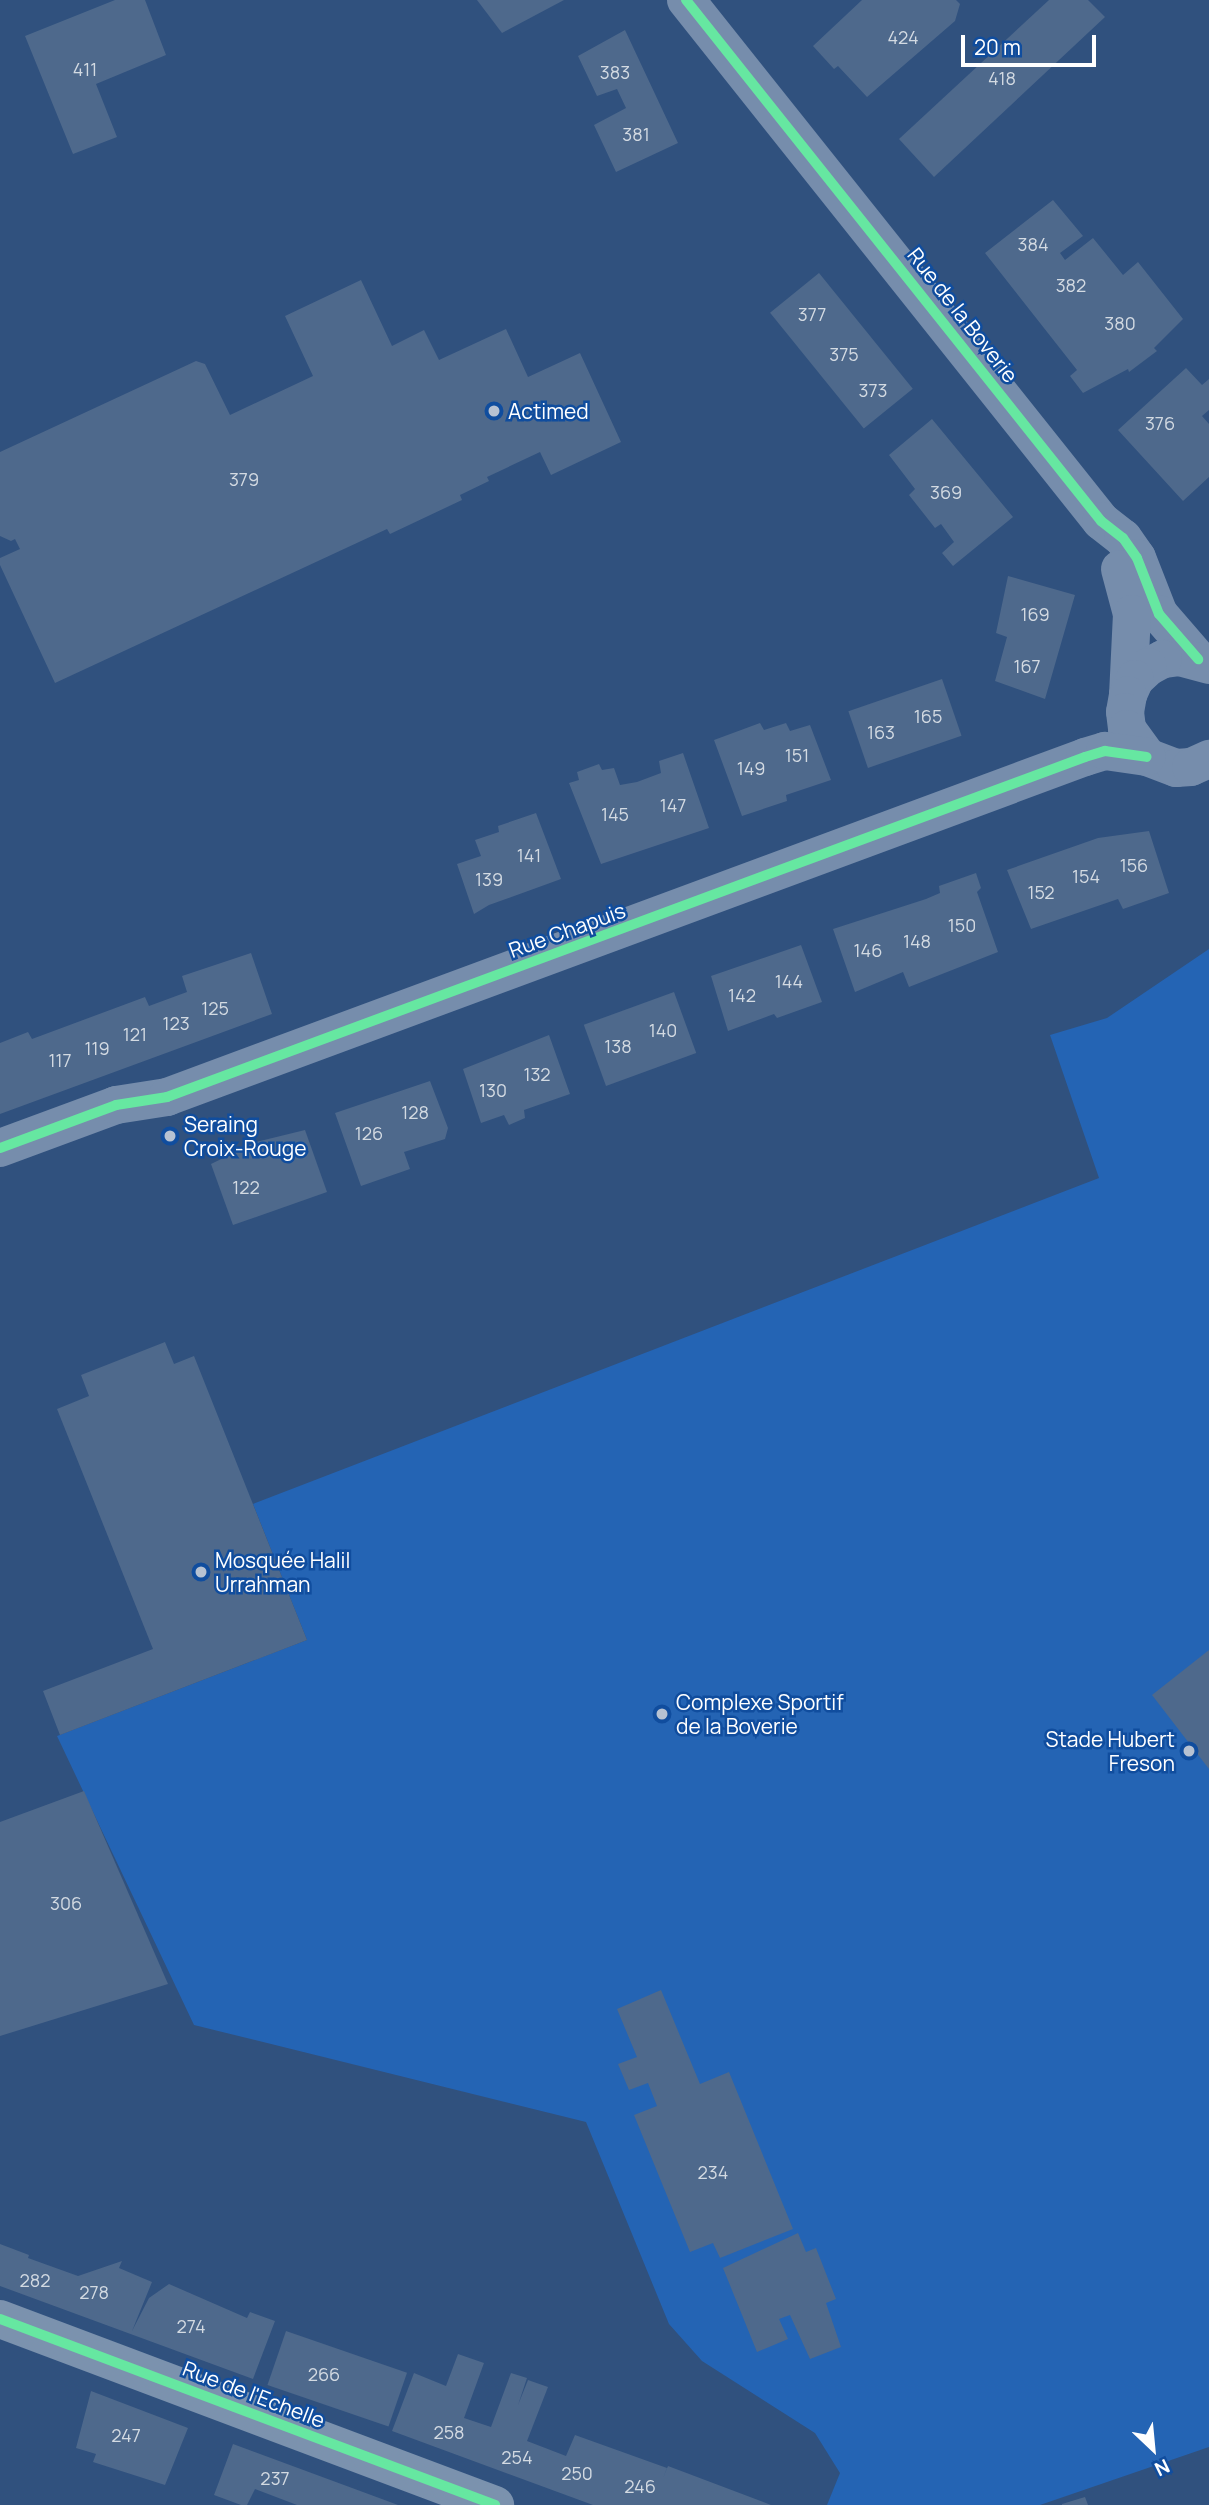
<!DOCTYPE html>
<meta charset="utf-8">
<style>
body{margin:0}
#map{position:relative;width:1209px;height:2505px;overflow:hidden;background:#30517e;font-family:Manrope,sans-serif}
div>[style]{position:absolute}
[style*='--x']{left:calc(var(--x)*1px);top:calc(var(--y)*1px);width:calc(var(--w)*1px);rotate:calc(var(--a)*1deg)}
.green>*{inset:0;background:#2464b4}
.building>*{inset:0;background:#4e698c;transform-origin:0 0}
.street>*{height:38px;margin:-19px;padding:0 19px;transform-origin:19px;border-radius:19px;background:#7b92ae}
.secondary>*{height:38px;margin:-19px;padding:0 19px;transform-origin:19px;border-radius:19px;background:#768dac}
.cycleway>*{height:10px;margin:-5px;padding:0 5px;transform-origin:5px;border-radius:5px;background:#66e7a1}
.dots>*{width:19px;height:19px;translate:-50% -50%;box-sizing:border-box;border:4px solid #104d9e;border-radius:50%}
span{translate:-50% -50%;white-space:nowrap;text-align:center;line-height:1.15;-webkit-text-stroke:5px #104d9e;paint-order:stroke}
.number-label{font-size:18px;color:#d3dae2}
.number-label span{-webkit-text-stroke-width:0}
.street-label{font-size:21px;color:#fff}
.poi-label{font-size:21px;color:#fff}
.left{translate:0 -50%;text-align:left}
.right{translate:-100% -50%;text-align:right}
.north{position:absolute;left:1118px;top:2414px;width:70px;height:70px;-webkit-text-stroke:5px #104d9e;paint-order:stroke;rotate:154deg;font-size:19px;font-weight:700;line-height:28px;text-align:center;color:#fff}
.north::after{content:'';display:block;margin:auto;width:24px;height:32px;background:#fff;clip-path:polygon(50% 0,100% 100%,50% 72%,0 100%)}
.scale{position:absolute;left:961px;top:35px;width:135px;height:32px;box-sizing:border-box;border:4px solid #fff;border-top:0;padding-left:9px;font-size:21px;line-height:24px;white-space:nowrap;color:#fff;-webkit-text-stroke:5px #104d9e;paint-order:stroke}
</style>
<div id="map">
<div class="green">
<div style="clip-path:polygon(1209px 949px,1209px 2447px,1040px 2505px,827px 2505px,840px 2473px,815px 2433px,702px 2361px,669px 2324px,586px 2122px,194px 2025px,57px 1736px,307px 1640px,253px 1504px,1099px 1178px,1050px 1035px,1107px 1018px)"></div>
</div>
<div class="building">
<div style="clip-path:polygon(115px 0,145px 0,166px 55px,96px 84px,117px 137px,73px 154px,25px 36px)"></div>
<div style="clip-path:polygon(477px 0,564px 0,502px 33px)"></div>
<div style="clip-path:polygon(862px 0,956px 0,960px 4px,955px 21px,867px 97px,838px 66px,834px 69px,813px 46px)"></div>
<div style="clip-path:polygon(1049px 0,1088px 0,1105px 17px,934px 177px,899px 139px)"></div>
<div style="clip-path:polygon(625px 30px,678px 143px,616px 172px,594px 125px,626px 108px,617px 89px,597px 96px,578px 56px)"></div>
<div style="clip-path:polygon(1053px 200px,1083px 236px,1060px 253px,1065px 260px,1093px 238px,1123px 275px,1138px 262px,1183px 319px,1154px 348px,1157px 351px,1129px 372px,1128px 369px,1083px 393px,1070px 376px,1077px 370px,985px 253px)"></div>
<div style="left:819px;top:273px;width:149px;height:63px;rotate:51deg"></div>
<div style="clip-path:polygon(361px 280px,392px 346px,424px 330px,439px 360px,506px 329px,528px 377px,580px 353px,621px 442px,551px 475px,540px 452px,487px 477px,489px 481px,460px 495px,462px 500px,390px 534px,387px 529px,55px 683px,0 565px,0 558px,20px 549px,15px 539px,11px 541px,0 536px,0 452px,196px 361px,205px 364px,230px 415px,313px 376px,285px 316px)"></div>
<div style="clip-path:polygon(1186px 368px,1202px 385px,1209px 379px,1209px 410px,1202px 416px,1209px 424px,1209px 477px,1183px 501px,1118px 430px)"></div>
<div style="clip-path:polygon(932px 419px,1013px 517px,953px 566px,942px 553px,954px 542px,941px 524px,935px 528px,909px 495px,915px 489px,889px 455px)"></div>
<div style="clip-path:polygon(1008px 576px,1075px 595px,1045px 699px,995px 681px,1007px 637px,996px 633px)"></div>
<div style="left:942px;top:679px;width:60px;height:99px;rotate:71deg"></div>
<div style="clip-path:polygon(760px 723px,764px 730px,786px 723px,790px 731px,810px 725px,831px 780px,786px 795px,787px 801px,742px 816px,714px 740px)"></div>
<div style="clip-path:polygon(683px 753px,709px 828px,601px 864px,569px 783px,579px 780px,577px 772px,599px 764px,602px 770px,614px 768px,620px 785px,637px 782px,661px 773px,659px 761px)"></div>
<div style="clip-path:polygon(536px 813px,561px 879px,489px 905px,474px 914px,457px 864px,481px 856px,475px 840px,499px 832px,498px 826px)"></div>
<div style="clip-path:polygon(1149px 831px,1169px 893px,1123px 909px,1118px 899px,1031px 929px,1007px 870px,1098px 838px)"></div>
<div style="clip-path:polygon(976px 873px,981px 888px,977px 892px,998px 952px,909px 987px,903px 972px,855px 992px,833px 929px,926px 899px,940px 893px,939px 886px)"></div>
<div style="clip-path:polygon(801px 945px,822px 1002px,777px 1018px,774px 1014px,728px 1031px,711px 976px)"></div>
<div style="clip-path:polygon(251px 953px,272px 1014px,0 1114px,0 1043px,28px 1032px,32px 1039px,145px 997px,149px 1006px,187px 992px,182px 976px)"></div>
<div style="left:674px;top:992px;width:65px;height:96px;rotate:70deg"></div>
<div style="clip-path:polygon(549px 1035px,570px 1094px,524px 1110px,525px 1118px,509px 1125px,504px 1115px,481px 1123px,463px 1069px)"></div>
<div style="clip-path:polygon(430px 1081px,448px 1128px,445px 1139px,404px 1152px,410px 1169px,361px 1186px,335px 1113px)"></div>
<div style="clip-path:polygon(305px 1130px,327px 1192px,233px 1225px,211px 1164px,256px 1142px)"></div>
<div style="clip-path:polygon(165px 1342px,174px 1364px,194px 1356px,307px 1640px,60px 1735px,43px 1691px,153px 1649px,57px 1409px,89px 1396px,81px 1375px)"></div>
<div style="clip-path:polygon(1209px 1650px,1209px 1769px,1152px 1695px)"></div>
<div style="clip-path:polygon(84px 1791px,168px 1984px,0 2036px,0 1822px)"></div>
<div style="clip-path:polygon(661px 1990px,700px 2084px,729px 2072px,793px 2229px,720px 2258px,713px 2243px,690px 2252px,634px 2115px,657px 2106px,648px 2083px,629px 2090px,618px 2064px,637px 2057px,617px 2009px)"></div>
<div style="clip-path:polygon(798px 2233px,806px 2252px,816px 2248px,836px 2299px,826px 2303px,841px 2347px,810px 2359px,790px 2315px,779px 2319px,788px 2339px,757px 2352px,723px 2268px)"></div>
<div style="clip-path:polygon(0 2244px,29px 2255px,28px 2258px,78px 2276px,122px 2261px,119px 2268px,152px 2282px,132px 2331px,149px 2298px,169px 2284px,247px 2318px,250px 2312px,275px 2321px,253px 2379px,0 2286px)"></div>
<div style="left:286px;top:2331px;width:128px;height:57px;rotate:19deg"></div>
<div style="clip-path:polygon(458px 2354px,484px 2363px,464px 2418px,491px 2427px,511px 2373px,527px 2378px,518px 2405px,528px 2380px,548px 2387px,527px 2441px,566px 2456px,575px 2435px,667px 2468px,663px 2478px,668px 2466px,771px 2505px,593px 2505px,392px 2431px,414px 2373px,446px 2386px)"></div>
<div style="clip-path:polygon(91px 2391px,188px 2428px,165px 2485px,93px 2462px,96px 2454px,76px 2448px)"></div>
<div style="clip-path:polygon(233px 2444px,390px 2502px,398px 2505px,297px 2505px,255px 2489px,247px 2505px,241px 2505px,214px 2495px)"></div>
<div style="clip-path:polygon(1085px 2497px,1088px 2505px,1062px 2505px,1062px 2504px)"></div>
</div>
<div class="street">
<div style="--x:0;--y:2319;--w:529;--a:20.59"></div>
</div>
<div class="secondary">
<div style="--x:686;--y:0;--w:666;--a:51.46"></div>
<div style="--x:1101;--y:521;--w:28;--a:38"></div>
<div style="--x:1123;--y:538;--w:24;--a:55"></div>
<div style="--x:1137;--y:558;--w:60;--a:68.6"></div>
<div style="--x:1159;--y:614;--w:60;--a:49.1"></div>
<div style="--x:1120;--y:569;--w:47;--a:75.1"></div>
<div style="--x:1132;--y:614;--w:81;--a:92.8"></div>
<div style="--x:1209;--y:665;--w:30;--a:-165"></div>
<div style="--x:1180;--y:657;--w:17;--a:173"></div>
<div style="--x:1163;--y:659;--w:17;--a:152"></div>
<div style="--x:1148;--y:667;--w:18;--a:137"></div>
<div style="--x:1135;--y:679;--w:17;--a:114"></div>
<div style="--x:1128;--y:695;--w:17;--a:100"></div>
<div style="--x:1125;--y:712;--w:17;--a:83"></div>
<div style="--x:1127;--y:729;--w:34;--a:54"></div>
<div style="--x:1147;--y:757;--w:31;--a:21"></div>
<div style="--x:1176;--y:768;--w:15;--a:-4"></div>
<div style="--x:1191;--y:767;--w:20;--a:-24"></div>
<div style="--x:0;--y:1148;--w:124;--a:-20.3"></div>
<div style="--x:116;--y:1105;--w:52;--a:-8.9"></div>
<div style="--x:167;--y:1097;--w:979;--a:-20.32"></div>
<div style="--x:1085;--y:757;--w:21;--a:-17"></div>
<div style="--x:1105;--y:751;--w:42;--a:8.1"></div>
</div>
<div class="cycleway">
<div style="--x:686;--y:0;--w:666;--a:51.46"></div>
<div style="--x:1101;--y:521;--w:28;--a:38"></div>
<div style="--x:1123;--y:538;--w:24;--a:55"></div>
<div style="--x:1137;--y:558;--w:60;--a:68.6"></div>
<div style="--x:1159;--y:614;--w:60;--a:49.1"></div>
<div style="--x:0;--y:1148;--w:124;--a:-20.3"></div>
<div style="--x:116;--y:1105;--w:52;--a:-8.9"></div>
<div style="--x:167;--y:1097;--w:979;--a:-20.32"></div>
<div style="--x:1085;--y:757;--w:21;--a:-17"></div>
<div style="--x:1105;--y:751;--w:42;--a:8.1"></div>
<div style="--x:0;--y:2319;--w:529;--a:20.59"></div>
</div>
<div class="dots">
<div style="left:494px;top:411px;background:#b7c2d2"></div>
<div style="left:170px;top:1136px;background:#b7c2d2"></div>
<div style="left:201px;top:1572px;background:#b7c2d2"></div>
<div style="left:662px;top:1714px;background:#b7c2d2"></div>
<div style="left:1189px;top:1751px;background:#b7c2d2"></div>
</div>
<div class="number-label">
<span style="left:903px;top:37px">424</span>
<span style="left:85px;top:69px">411</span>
<span style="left:615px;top:72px">383</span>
<span style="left:1002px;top:78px">418</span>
<span style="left:636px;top:134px">381</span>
<span style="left:1033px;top:244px">384</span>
<span style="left:1071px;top:285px">382</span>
<span style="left:812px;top:314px">377</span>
<span style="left:1120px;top:323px">380</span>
<span style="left:844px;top:354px">375</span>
<span style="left:873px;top:390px">373</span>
<span style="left:1160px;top:423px">376</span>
<span style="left:244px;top:479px">379</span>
<span style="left:946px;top:492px">369</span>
<span style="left:1035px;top:614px">169</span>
<span style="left:1027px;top:666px">167</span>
<span style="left:928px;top:716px">165</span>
<span style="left:881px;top:732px">163</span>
<span style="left:797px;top:755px">151</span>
<span style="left:751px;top:768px">149</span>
<span style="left:673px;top:805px">147</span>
<span style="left:615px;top:814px">145</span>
<span style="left:529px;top:855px">141</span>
<span style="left:1134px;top:865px">156</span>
<span style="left:1086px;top:876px">154</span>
<span style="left:489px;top:879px">139</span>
<span style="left:1041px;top:892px">152</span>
<span style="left:962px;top:925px">150</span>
<span style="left:917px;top:941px">148</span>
<span style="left:868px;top:950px">146</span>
<span style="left:789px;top:981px">144</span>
<span style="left:742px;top:995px">142</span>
<span style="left:215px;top:1008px">125</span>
<span style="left:176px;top:1023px">123</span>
<span style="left:663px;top:1030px">140</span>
<span style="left:135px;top:1034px">121</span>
<span style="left:618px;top:1046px">138</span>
<span style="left:97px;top:1048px">119</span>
<span style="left:60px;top:1060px">117</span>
<span style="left:537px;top:1074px">132</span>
<span style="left:493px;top:1090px">130</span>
<span style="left:415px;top:1112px">128</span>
<span style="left:369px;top:1133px">126</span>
<span style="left:246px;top:1187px">122</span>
<span style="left:66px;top:1903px">306</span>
<span style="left:713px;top:2172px">234</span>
<span style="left:35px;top:2280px">282</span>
<span style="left:94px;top:2292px">278</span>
<span style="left:191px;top:2326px">274</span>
<span style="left:324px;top:2374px">266</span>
<span style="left:449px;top:2432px">258</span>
<span style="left:126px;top:2435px">247</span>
<span style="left:517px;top:2457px">254</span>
<span style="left:577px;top:2473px">250</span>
<span style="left:275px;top:2478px">237</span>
<span style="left:640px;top:2486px">246</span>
</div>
<div class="street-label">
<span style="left:963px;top:315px;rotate:52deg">Rue de la Boverie</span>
<span style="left:567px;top:930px;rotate:-20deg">Rue Chapuis</span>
<span style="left:254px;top:2394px;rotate:21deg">Rue de l'Echelle</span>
</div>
<div class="poi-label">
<span class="left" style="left:508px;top:411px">Actimed</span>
<span class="left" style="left:184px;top:1136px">Seraing<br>Croix-Rouge</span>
<span class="left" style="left:215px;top:1572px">Mosquée Halil<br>Urrahman</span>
<span class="left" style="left:676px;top:1714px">Complexe Sportif<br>de la Boverie</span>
<span class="right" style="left:1175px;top:1751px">Stade Hubert<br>Freson</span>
</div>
<div class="north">N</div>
<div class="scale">20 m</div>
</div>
